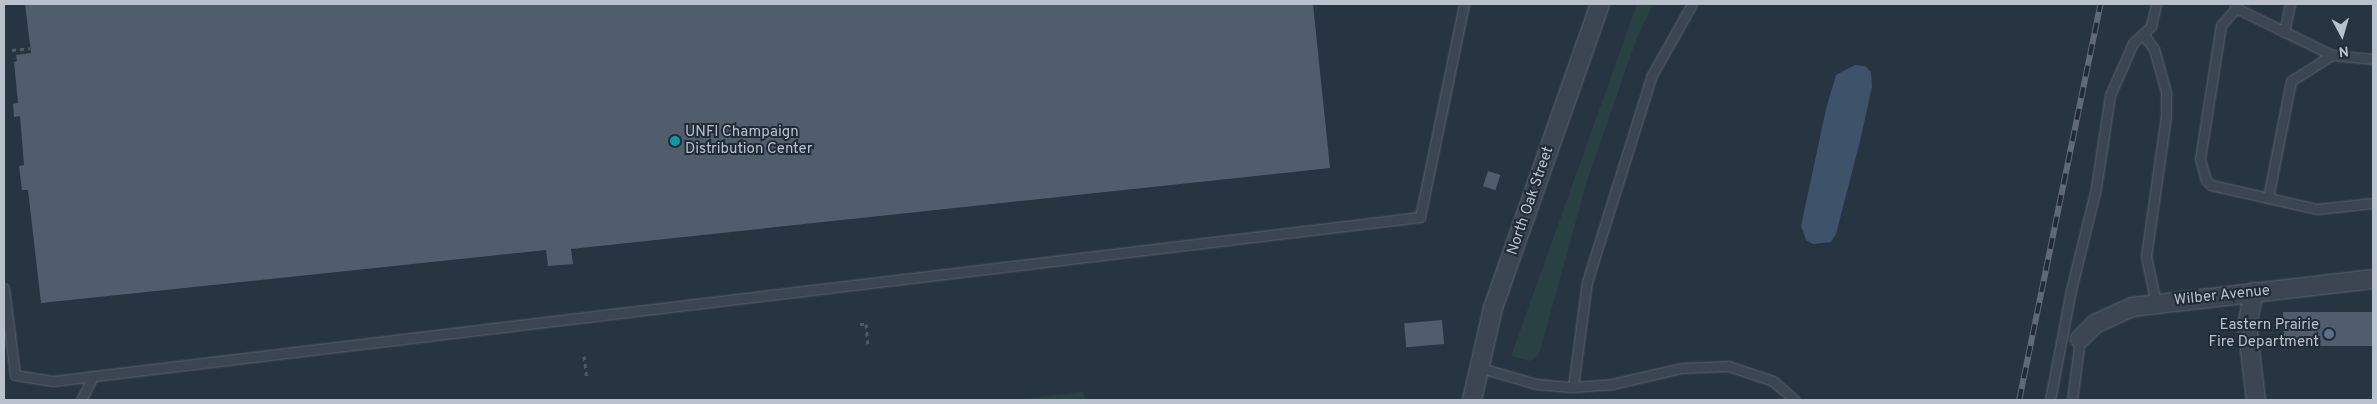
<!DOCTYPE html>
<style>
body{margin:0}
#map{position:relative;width:2377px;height:404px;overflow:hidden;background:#273442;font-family:Overpass,sans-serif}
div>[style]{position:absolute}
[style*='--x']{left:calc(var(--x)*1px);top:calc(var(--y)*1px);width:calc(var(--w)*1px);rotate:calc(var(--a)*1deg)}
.green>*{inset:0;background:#294143}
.water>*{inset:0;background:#3e526a}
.building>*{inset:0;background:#505d6d;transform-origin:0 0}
.path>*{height:3px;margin-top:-1.5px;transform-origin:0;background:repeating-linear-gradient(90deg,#485e60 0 4px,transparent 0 8px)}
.roads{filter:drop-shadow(0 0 1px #5a646f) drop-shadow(0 0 1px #5a646f)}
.service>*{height:9px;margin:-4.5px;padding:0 4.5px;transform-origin:4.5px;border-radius:4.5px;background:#3c4652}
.minor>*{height:18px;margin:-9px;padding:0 9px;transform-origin:9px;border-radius:9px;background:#3c4652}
.rail>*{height:5.5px;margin-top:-2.75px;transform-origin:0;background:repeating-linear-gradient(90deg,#202b37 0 11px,#5e6a78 0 22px);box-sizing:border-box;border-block:1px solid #5e6a78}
.dots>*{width:14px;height:14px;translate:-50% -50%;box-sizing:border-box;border:2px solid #202b37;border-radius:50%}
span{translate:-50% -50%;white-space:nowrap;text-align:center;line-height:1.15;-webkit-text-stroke:4px #202b37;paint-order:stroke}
.poi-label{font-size:15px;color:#b9c1cc}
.left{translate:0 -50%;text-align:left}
.right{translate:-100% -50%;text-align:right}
.street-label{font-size:15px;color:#b9c1cc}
.frame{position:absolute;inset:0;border:5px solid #b9c1cc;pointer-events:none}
.north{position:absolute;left:2317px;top:10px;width:50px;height:50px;-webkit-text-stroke:4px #202b37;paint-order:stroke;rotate:174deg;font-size:14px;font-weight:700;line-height:20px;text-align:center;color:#b9c1cc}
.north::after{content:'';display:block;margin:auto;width:18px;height:22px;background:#b9c1cc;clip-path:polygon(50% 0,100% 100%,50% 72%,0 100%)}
</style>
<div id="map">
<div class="green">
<div style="clip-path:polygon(1637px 4px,1653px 4px,1635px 43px,1587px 181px,1539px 355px,1530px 361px,1511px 356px)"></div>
<div style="clip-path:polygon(1083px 392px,1085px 400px,1013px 400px)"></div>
</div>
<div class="water">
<div style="clip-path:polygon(1855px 65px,1865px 66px,1871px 72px,1872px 87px,1860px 141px,1836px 234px,1831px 242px,1813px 244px,1806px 240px,1801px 226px,1826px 109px,1836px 75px)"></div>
</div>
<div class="building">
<div style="clip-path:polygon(25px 4px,1313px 4px,1330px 168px,571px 249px,573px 264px,548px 266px,546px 250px,41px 303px,28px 190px,22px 190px,19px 166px,24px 165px,20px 116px,14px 117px,13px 104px,18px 103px,14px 62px,17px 61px,16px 55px,31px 53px)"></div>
<div style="left:1488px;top:171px;width:13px;height:16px;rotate:18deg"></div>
<div style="left:2373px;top:312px;width:34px;height:90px;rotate:90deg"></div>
<div style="left:1442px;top:320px;width:24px;height:38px;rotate:85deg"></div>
</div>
<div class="path">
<div style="--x:12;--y:50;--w:18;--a:-6"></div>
<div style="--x:860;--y:324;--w:6;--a:0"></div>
<div style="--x:866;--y:324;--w:21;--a:85"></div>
<div style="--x:584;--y:356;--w:23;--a:83"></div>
</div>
<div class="roads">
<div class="service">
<div style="--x:2235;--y:4;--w:4;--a:76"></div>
<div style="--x:2236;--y:8;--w:23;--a:131"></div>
<div style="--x:2221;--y:25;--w:136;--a:98.9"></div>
<div style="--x:2200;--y:159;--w:22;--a:74"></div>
<div style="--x:2206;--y:180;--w:7;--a:45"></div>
<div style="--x:2211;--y:185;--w:109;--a:12.8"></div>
<div style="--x:2317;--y:209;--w:56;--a:-6.1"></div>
<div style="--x:2236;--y:8;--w:107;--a:26.1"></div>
<div style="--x:2332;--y:55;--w:41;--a:5.6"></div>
<div style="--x:2284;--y:32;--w:29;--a:-78"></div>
<div style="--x:2143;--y:34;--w:19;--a:54"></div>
<div style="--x:2154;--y:49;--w:45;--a:74.4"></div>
<div style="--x:2166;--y:92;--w:24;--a:90"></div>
<div style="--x:2166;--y:116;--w:141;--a:98.1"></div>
<div style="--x:2146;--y:256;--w:48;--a:78"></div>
<div style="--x:2268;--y:198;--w:119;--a:-78.9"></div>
<div style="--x:2291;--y:81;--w:49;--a:-32.4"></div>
<div style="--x:4;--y:288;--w:88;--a:82.8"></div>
<div style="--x:15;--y:375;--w:38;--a:9"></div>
<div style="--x:53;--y:381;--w:1377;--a:-6.84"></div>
<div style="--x:1420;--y:217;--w:217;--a:-78.3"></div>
<div style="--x:1481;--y:368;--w:57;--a:16.2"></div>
<div style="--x:1536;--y:384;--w:37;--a:5"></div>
<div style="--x:1573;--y:387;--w:39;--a:-4"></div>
<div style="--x:1612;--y:384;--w:72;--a:-12.9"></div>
<div style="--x:1682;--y:368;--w:46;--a:-2.5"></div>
<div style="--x:1728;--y:366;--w:47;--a:18.4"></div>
<div style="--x:1773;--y:381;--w:29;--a:41"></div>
<div style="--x:1573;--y:387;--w:106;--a:-82.4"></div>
<div style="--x:1587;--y:282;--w:217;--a:-72.6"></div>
<div style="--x:1652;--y:75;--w:81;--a:-60.6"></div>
<div style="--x:81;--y:400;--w:27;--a:-63"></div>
<div style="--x:2050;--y:400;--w:112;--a:-79.2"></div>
<div style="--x:2071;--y:290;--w:105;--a:-76.2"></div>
<div style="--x:2096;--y:188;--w:94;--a:-81.4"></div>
<div style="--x:2110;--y:95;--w:57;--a:-66.1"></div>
<div style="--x:2133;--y:43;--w:25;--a:-43"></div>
<div style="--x:2151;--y:26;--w:23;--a:-77"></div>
<div style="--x:2072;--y:400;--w:62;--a:-82.5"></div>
</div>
<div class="minor">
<div style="--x:2254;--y:292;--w:34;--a:102"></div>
<div style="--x:2247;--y:325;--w:76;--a:83.2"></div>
<div style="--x:2080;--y:339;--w:21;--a:-45"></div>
<div style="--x:2095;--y:324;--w:41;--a:-24.7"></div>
<div style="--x:2132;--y:307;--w:243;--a:-6.6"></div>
<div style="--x:1472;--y:400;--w:94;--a:-77.1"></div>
<div style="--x:1493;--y:308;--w:322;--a:-70.6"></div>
</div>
</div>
<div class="rail">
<div style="--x:2019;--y:400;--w:404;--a:-78.4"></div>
</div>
<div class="dots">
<div style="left:675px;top:141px;background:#0f9aa8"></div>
<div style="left:2329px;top:334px;background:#5c6f8a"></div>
</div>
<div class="poi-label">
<span class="left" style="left:685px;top:141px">UNFI Champaign<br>Distribution Center</span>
<span class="right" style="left:2319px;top:334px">Eastern Prairie<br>Fire Department</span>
</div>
<div class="street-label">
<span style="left:1531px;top:201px;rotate:-71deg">North Oak Street</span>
<span style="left:2222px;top:296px;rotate:-6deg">Wilber Avenue</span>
</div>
<div class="frame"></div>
<div class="north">N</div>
</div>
